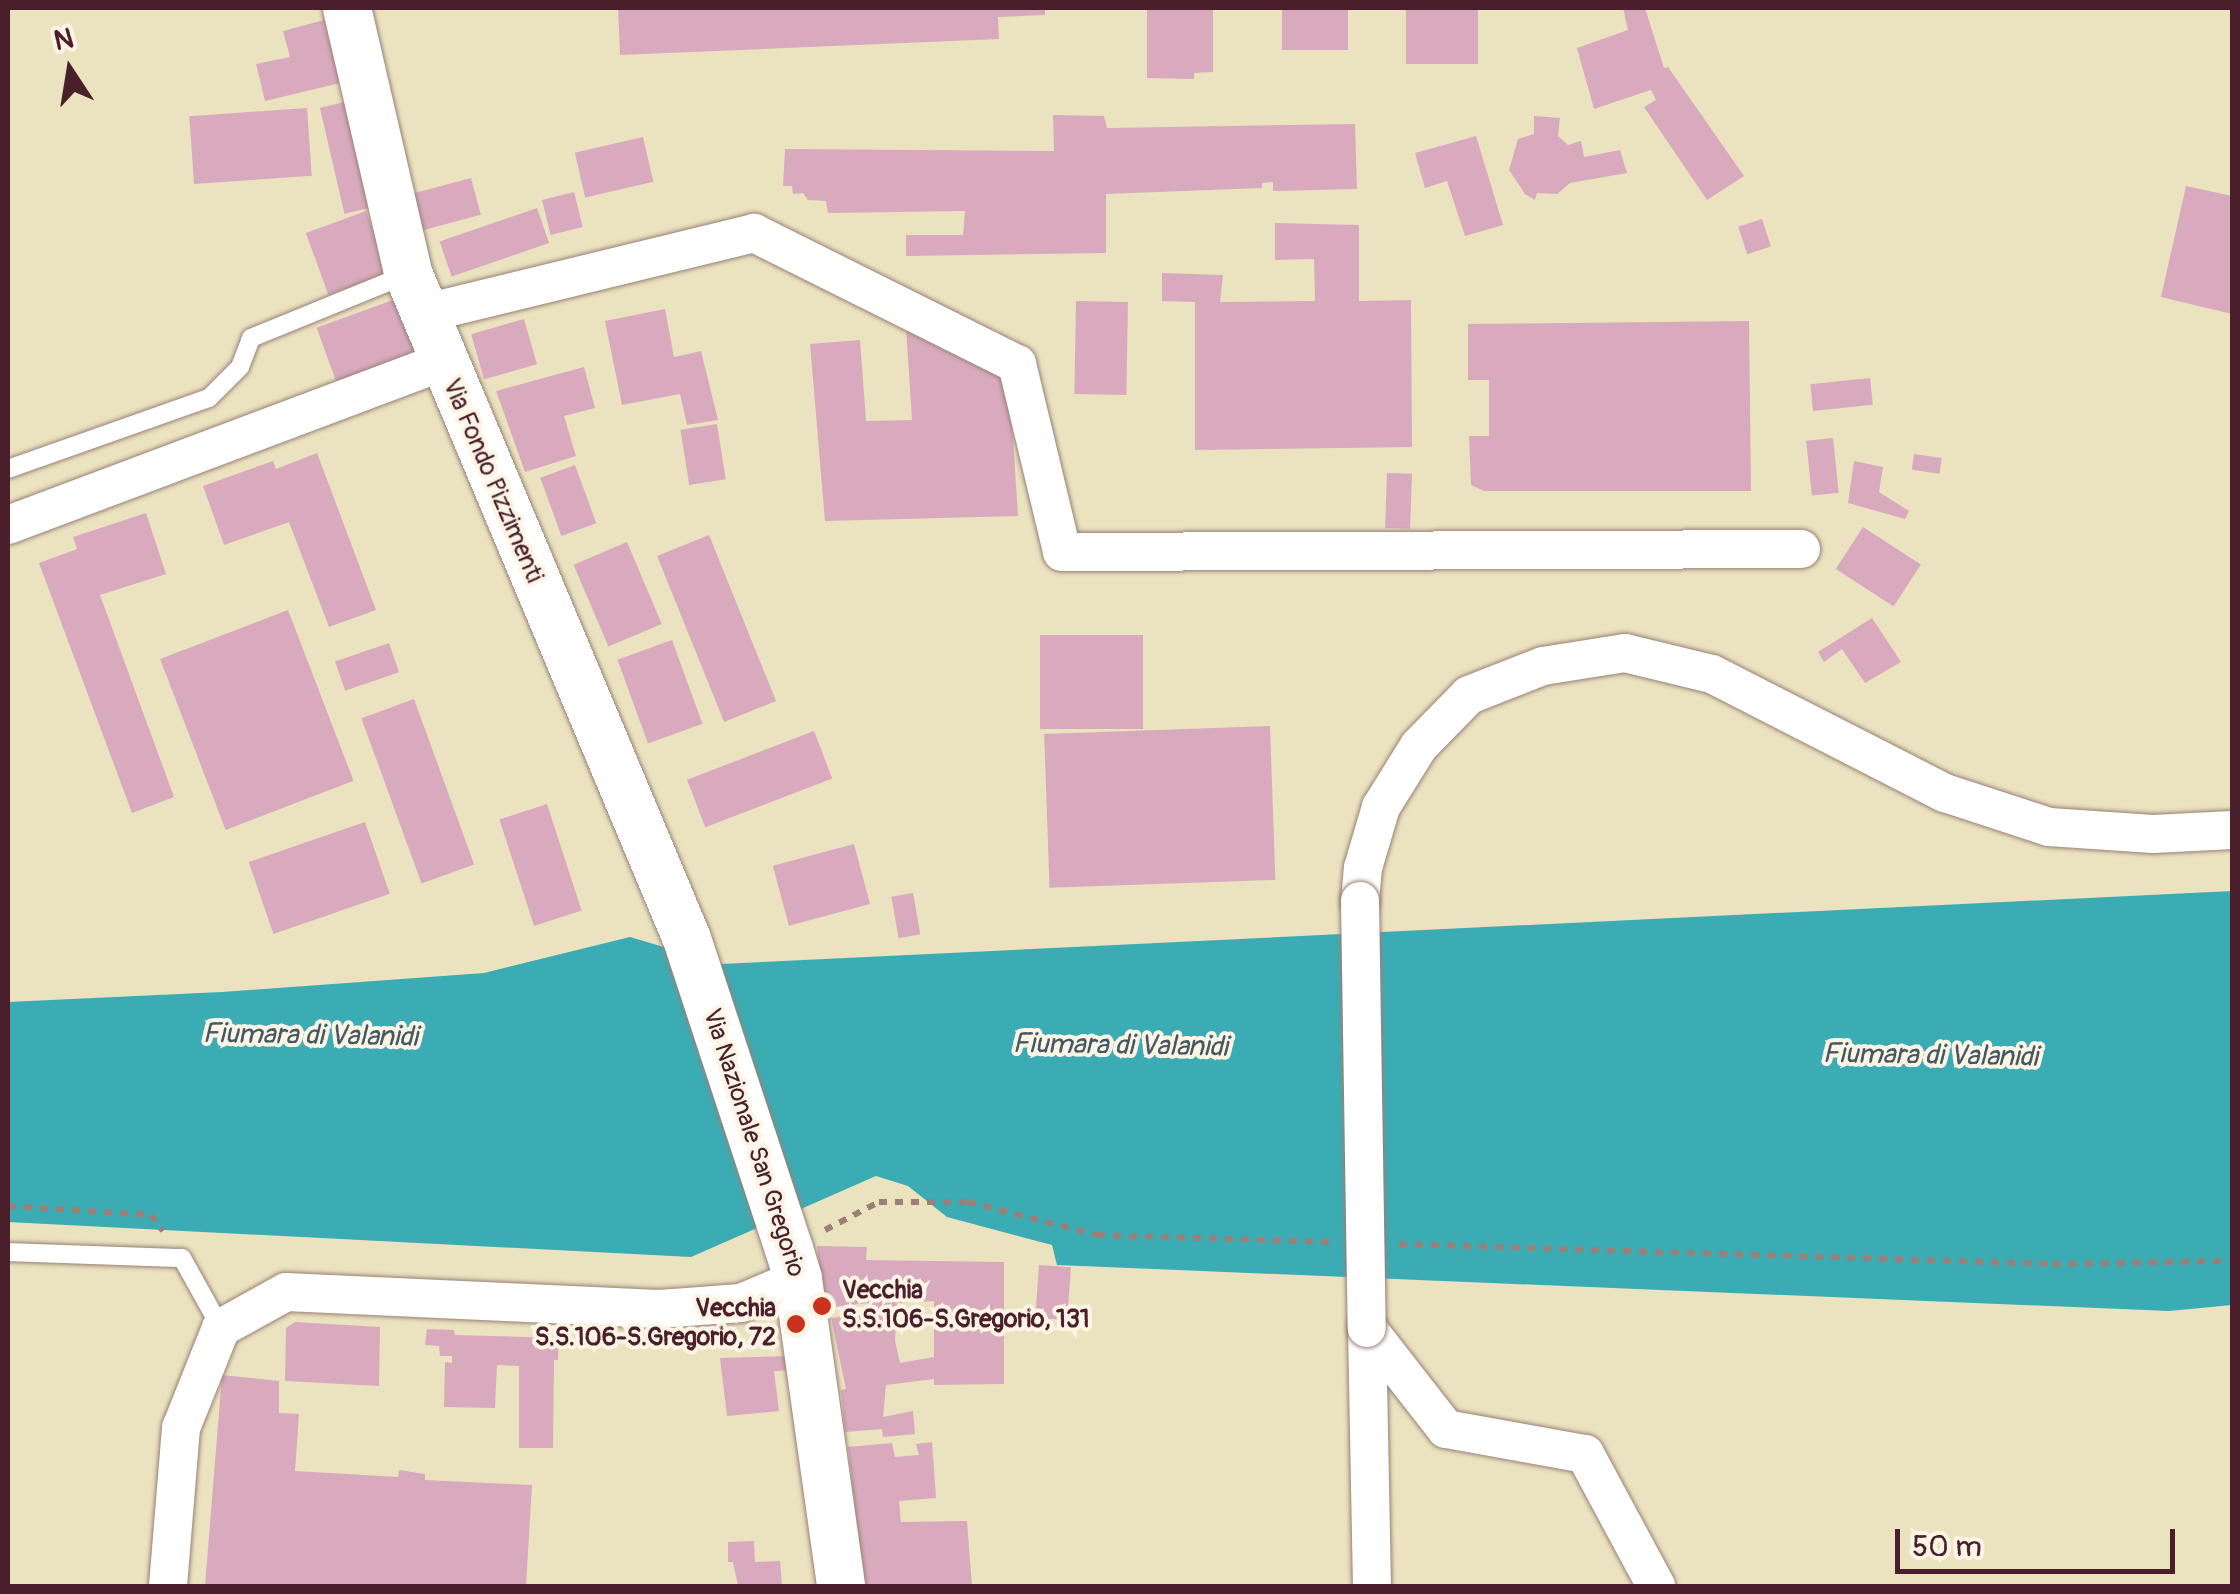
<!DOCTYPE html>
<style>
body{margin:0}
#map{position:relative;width:2240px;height:1594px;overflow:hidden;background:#ebe2c0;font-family:Pangolin,sans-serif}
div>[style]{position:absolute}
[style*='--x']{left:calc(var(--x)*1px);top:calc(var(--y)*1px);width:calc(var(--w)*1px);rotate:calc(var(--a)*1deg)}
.water>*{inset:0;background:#3bacb4}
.building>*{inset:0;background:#d9aabe;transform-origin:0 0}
.path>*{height:6px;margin-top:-3px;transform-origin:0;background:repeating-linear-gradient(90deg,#9a8076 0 8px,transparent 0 16px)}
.roads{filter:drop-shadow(0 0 2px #9a8076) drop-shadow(0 0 2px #9a8076)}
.service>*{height:18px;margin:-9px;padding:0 9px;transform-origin:9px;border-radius:9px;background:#fff}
.minor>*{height:38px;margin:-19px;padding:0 19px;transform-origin:19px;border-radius:19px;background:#fff}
.tertiary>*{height:48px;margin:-24px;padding:0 24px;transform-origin:24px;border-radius:24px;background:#fff}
.bridges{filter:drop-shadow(0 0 2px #9a8076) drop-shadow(0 0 2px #9a8076)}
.minor-bridge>*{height:38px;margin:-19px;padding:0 19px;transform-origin:19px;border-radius:19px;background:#fff}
.dots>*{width:28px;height:28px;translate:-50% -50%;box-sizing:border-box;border:5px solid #fcf5e5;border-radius:50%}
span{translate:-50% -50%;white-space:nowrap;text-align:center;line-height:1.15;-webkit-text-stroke:8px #fcf5e5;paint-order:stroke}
.street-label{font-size:25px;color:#4a1f2b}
.poi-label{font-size:25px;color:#4a1f2b;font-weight:700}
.left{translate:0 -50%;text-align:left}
.right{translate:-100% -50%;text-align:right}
.water-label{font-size:28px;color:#445762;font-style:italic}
.frame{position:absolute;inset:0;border:10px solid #4a1f2b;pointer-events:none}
.north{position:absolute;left:20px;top:20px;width:100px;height:100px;-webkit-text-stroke:8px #fcf5e5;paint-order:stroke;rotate:348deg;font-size:28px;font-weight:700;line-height:40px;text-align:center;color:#4a1f2b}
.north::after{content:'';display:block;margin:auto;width:35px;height:45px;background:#4a1f2b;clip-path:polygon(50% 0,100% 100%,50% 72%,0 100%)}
.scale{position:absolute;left:1895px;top:1529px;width:280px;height:45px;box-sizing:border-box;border:5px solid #4a1f2b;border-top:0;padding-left:12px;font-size:30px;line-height:35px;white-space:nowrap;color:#4a1f2b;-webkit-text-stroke:8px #fcf5e5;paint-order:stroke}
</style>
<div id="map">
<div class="water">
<div style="clip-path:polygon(2232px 891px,2232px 1305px,2169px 1311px,1057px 1265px,1052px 1245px,947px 1217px,908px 1186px,876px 1176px,691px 1257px,8px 1222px,8px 1002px,222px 992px,484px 973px,630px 937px,721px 964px)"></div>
</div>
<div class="building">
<div style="clip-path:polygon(618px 8px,1045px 8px,1045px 15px,998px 17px,999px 39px,620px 55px)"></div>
<div style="clip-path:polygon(1147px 8px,1213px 8px,1213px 72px,1194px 73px,1194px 79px,1147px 78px)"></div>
<div style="left:1282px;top:8px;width:66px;height:42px"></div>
<div style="left:1406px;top:8px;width:72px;height:56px"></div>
<div style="clip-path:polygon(1623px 8px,1645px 8px,1664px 68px,1668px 67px,1744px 176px,1707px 200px,1644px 107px,1656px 100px,1651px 90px,1594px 109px,1577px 48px,1628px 30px)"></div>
<div style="clip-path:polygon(324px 20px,340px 83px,265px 101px,256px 64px,290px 57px,283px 31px)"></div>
<div style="left:353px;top:100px;width:109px;height:34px;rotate:77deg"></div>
<div style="left:307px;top:108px;width:68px;height:118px;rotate:86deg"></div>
<div style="clip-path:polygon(1053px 115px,1104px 116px,1107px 128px,1355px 124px,1357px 189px,1273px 191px,1273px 182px,1262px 183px,1262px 188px,1106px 194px,1106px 253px,906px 256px,906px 235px,963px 235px,965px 211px,828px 213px,826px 201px,808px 200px,803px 193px,793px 194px,792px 186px,783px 186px,785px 149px,1054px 151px)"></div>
<div style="clip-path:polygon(1534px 116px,1560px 118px,1558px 136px,1568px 145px,1581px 141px,1584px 157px,1620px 150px,1627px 173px,1570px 183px,1557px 194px,1537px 193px,1535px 200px,1525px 194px,1509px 170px,1518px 139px,1534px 134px)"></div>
<div style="clip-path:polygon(1476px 136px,1503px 225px,1465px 236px,1447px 181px,1425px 188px,1415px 153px)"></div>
<div style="left:643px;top:137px;width:46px;height:70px;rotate:77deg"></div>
<div style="left:471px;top:178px;width:38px;height:62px;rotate:75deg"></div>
<div style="clip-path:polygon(2186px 186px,2232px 196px,2232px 314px,2161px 297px)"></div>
<div style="left:574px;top:192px;width:36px;height:33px;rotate:76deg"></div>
<div style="left:537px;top:208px;width:37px;height:103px;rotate:71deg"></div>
<div style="left:366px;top:211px;width:66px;height:64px;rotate:70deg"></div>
<div style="left:1762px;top:219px;width:29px;height:25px;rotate:72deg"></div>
<div style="clip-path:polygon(1275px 223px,1359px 225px,1359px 301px,1411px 300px,1412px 447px,1195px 450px,1195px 302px,1162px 301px,1162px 273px,1223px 275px,1220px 302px,1315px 301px,1314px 259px,1275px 260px)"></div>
<div style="left:404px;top:296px;width:62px;height:93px;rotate:70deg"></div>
<div style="left:1076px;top:301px;width:52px;height:93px;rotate:1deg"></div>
<div style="clip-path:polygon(665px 309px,674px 357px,701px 351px,718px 420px,687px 425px,680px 394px,622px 405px,605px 321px)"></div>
<div style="left:524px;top:319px;width:47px;height:55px;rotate:74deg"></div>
<div style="clip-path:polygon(1749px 321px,1751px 491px,1484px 491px,1471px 485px,1469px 436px,1489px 436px,1489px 380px,1468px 380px,1468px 324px)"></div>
<div style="clip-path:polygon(906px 328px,1009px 376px,1018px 516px,825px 521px,810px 344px,860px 340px,866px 421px,912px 420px)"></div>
<div style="clip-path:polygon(584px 367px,595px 408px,564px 416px,576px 456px,525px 472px,496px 391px)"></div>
<div style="left:1870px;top:378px;width:27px;height:60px;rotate:84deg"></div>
<div style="left:717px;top:424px;width:56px;height:37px;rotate:81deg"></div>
<div style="left:1833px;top:438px;width:55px;height:27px;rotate:84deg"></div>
<div style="clip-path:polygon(317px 453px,376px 610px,329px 627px,289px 522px,224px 545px,203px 486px,273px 461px,276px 469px)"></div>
<div style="left:1914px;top:454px;width:28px;height:16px;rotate:8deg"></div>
<div style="clip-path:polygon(1854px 461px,1883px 467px,1879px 492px,1909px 511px,1905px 519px,1848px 503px)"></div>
<div style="left:575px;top:465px;width:62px;height:37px;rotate:70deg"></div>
<div style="left:1387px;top:473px;width:25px;height:55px;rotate:2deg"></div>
<div style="clip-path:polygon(146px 513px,166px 574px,100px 595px,174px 797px,132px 813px,39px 563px,77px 549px,73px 537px)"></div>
<div style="left:1863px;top:527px;width:69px;height:50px;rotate:33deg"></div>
<div style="left:709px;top:535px;width:179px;height:56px;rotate:68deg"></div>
<div style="left:627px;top:542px;width:89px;height:58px;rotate:67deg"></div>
<div style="left:288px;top:610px;width:183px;height:137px;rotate:69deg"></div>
<div style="clip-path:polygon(1872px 618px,1901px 662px,1865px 683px,1842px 649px,1824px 662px,1818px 652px)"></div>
<div style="left:1040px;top:635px;width:103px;height:94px"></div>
<div style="left:672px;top:640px;width:89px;height:58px;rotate:70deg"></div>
<div style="left:389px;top:643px;width:31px;height:57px;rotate:71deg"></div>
<div style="left:414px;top:699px;width:176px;height:56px;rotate:70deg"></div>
<div style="left:1270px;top:726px;width:154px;height:226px;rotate:88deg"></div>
<div style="left:814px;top:731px;width:51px;height:136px;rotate:69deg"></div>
<div style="left:547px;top:804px;width:112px;height:50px;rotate:72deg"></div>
<div style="left:365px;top:822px;width:76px;height:123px;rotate:71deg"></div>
<div style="left:854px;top:844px;width:62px;height:84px;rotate:75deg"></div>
<div style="left:913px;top:893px;width:42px;height:22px;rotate:80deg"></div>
<div style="clip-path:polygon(evenodd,817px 1246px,867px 1247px,866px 1260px,1004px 1262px,1004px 1384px,934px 1385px,934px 1379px,886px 1385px,883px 1417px,913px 1411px,915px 1434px,883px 1437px,882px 1429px,845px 1432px,841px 1390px,846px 1389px,831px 1318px,869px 1314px,869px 1303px,824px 1308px,817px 1246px,934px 1301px,934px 1357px,900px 1363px,895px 1341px,897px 1303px,934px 1301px)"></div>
<div style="left:1039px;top:1265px;width:32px;height:53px;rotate:4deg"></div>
<div style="clip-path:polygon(295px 1322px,380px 1327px,379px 1386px,285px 1381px,286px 1328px)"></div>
<div style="clip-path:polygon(427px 1329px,454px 1330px,455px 1335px,559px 1338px,558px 1360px,554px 1360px,553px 1448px,519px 1448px,519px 1366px,497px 1365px,495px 1408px,444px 1407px,445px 1362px,452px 1363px,452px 1356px,440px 1356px,439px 1346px,425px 1345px)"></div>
<div style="clip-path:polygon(793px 1356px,795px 1370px,774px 1371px,779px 1411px,727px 1416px,720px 1358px)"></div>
<div style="clip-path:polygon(222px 1375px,279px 1381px,279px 1413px,299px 1414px,295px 1471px,398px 1477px,399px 1470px,425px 1474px,425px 1480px,532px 1485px,526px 1586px,205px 1586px)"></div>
<div style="clip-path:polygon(932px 1442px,936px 1498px,899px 1501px,901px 1522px,967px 1521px,972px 1586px,864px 1586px,848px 1447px,892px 1443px,895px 1457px,919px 1455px,916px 1444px)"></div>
<div style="clip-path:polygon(754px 1541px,755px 1562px,780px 1561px,782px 1586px,738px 1586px,733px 1562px,728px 1562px,728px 1542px)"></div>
</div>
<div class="path">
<div style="--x:8;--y:1206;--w:143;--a:3.6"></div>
<div style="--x:151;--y:1215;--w:20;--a:53"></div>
<div style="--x:825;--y:1230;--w:61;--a:-27.4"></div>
<div style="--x:879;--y:1202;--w:89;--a:0"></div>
<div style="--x:968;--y:1202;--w:133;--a:14.3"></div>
<div style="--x:1097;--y:1235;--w:235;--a:1.7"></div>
<div style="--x:1399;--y:1244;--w:654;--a:1.75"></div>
<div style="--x:2053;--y:1264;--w:179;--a:-1"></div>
</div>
<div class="roads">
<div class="service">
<div style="--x:8;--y:469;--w:213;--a:-19.5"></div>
<div style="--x:209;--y:398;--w:44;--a:-45"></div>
<div style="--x:240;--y:367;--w:31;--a:-69"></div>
<div style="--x:251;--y:338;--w:170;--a:-22.2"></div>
<div style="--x:8;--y:1252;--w:174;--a:2"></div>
<div style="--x:182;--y:1258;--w:80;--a:60.9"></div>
</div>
<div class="minor">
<div style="--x:426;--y:313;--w:338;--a:-13.7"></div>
<div style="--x:754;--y:233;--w:294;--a:26.5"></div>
<div style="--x:1017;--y:364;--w:193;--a:76.5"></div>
<div style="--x:1062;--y:552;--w:739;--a:-0.23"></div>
<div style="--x:8;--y:525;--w:463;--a:-20.6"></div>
<div style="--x:1360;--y:901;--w:33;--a:-85"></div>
<div style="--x:1363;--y:868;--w:64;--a:-73.6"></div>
<div style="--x:1381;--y:807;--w:72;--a:-58.1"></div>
<div style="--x:1419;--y:746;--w:71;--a:-45.6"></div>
<div style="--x:1469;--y:695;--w:79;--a:-21.4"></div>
<div style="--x:1543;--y:666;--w:83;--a:-9"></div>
<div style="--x:1625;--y:653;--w:89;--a:13.6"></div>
<div style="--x:1712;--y:674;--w:262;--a:27.1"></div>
<div style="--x:1945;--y:793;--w:109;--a:18.1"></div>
<div style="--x:2049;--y:827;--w:104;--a:3.9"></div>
<div style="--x:2153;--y:834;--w:79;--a:-2.9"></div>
<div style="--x:1367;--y:1328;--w:128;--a:52"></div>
<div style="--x:1446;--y:1429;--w:141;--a:10.2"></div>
<div style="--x:1585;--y:1454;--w:150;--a:61.7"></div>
<div style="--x:1367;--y:1328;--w:258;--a:88.9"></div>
<div style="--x:168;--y:1586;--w:159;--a:-85.3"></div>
<div style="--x:181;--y:1428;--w:108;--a:-68.2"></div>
<div style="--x:221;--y:1328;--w:74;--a:-29"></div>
<div style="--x:286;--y:1292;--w:373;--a:2.6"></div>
<div style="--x:659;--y:1309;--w:82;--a:-4.2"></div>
<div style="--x:741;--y:1303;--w:62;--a:-22.8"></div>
</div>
<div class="tertiary">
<div style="--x:347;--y:8;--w:272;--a:77"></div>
<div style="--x:408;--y:273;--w:722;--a:67.27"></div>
<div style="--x:687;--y:939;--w:326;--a:71.8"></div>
<div style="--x:789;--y:1249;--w:31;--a:73"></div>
<div style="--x:798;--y:1279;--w:310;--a:82"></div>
</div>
</div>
<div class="bridges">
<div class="minor-bridge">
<div style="--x:1360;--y:901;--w:427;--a:89.1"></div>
</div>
</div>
<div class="dots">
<div style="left:822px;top:1306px;background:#c8321e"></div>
<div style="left:796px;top:1324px;background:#c8321e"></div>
</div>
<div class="street-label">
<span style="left:492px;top:481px;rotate:67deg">Via Fondo Pizzimenti</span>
<span style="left:753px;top:1143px;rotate:72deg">Via Nazionale San Gregorio</span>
</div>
<div class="poi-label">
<span class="left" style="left:842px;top:1306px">Vecchia<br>S.S.106-S.Gregorio, 131</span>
<span class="right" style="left:776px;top:1324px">Vecchia<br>S.S.106-S.Gregorio, 72</span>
</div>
<div class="water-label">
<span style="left:310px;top:1036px;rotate:1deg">Fiumara di Valanidi</span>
<span style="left:1120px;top:1046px;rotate:1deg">Fiumara di Valanidi</span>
<span style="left:1930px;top:1056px;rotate:1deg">Fiumara di Valanidi</span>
</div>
<div class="frame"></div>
<div class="north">N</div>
<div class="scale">50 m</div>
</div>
